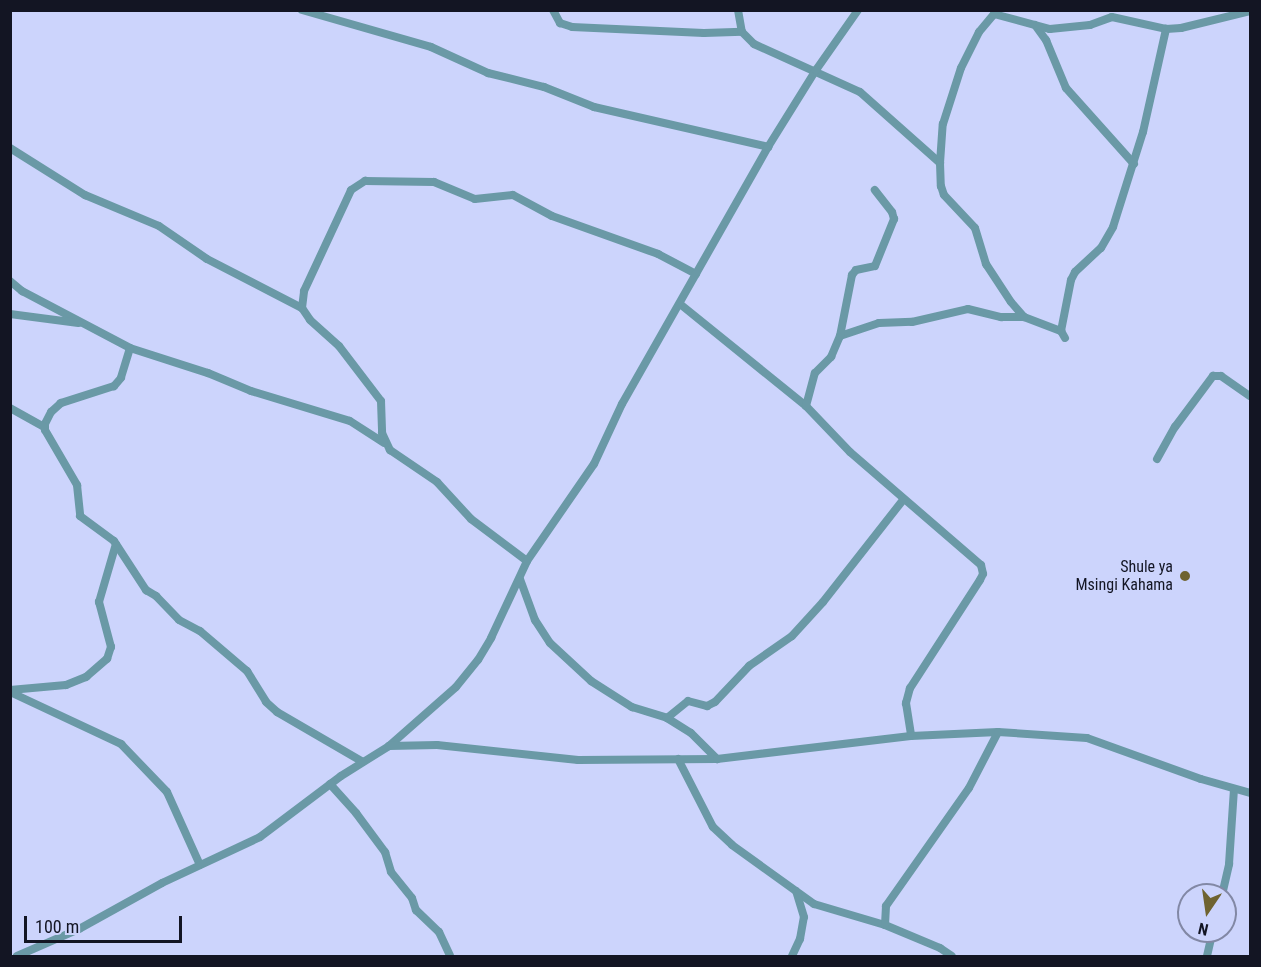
<!DOCTYPE html>
<style>
body{margin:0}
#map{position:relative;width:1261px;height:967px;overflow:hidden;background:#ccd4fc;font-family:"Roboto Condensed",sans-serif}
div>[style]{position:absolute}
[style*='--x']{left:calc(var(--x)*1px);top:calc(var(--y)*1px);width:calc(var(--w)*1px);rotate:calc(var(--a)*1deg)}
.street>*{height:8px;margin:-4px;padding:0 4px;transform-origin:4px;border-radius:4px;background:#6a99a6}
.dots>*{width:16px;height:16px;translate:-50% -50%;box-sizing:border-box;border:3px solid #ccd4fc;border-radius:50%}
span{translate:-50% -50%;white-space:nowrap;text-align:center;line-height:1.15;-webkit-text-stroke:5px #ccd4fc;paint-order:stroke}
.poi-label{font-size:16px;color:#131523}
.right{translate:-100% -50%;text-align:right}
.frame{position:absolute;inset:0;border:12px solid #131523;pointer-events:none}
.north{position:absolute;left:1177px;top:883px;width:60px;height:60px;box-sizing:border-box;background:#ccd4fc;border:2px solid #8288a5;border-radius:50%;rotate:193deg;font-size:16px;font-weight:700;line-height:24px;text-align:center;color:#131523}
.north::after{content:'';display:block;margin:auto;width:21px;height:27px;background:#6f6330;clip-path:polygon(50% 0,100% 100%,50% 72%,0 100%)}
.scale{position:absolute;left:24px;top:916px;width:158px;height:27px;box-sizing:border-box;border:3px solid #131523;border-top:0;padding-left:8px;font-size:18px;line-height:21px;white-space:nowrap;color:#131523;-webkit-text-stroke:4px #ccd4fc;paint-order:stroke}
</style>
<div id="map">
<div class="street">
<div style="--x:302;--y:10;--w:134;--a:16"></div>
<div style="--x:431;--y:47;--w:63;--a:24.5"></div>
<div style="--x:488;--y:73;--w:58;--a:14"></div>
<div style="--x:544;--y:87;--w:54;--a:21.8"></div>
<div style="--x:594;--y:107;--w:179;--a:12.9"></div>
<div style="--x:553;--y:10;--w:15;--a:62"></div>
<div style="--x:560;--y:23;--w:13;--a:18"></div>
<div style="--x:572;--y:27;--w:132;--a:2.6"></div>
<div style="--x:704;--y:33;--w:38;--a:-2"></div>
<div style="--x:738;--y:10;--w:22;--a:80"></div>
<div style="--x:742;--y:32;--w:17;--a:45"></div>
<div style="--x:754;--y:44;--w:116;--a:24.4"></div>
<div style="--x:860;--y:92;--w:107;--a:41.6"></div>
<div style="--x:940;--y:163;--w:23;--a:88"></div>
<div style="--x:941;--y:186;--w:9;--a:72"></div>
<div style="--x:944;--y:195;--w:45;--a:46.8"></div>
<div style="--x:975;--y:228;--w:38;--a:73"></div>
<div style="--x:986;--y:264;--w:45;--a:56.7"></div>
<div style="--x:1011;--y:302;--w:20;--a:49"></div>
<div style="--x:1024;--y:317;--w:40;--a:21"></div>
<div style="--x:1061;--y:331;--w:8;--a:60"></div>
<div style="--x:1035;--y:25;--w:19;--a:54"></div>
<div style="--x:1046;--y:40;--w:52;--a:67.4"></div>
<div style="--x:1066;--y:88;--w:102;--a:48.2"></div>
<div style="--x:10;--y:148;--w:89;--a:32.1"></div>
<div style="--x:85;--y:195;--w:80;--a:22.7"></div>
<div style="--x:159;--y:226;--w:58;--a:34.5"></div>
<div style="--x:207;--y:259;--w:107;--a:27.3"></div>
<div style="--x:302;--y:308;--w:14;--a:56"></div>
<div style="--x:310;--y:320;--w:39;--a:42"></div>
<div style="--x:339;--y:346;--w:69;--a:52.6"></div>
<div style="--x:381;--y:401;--w:32;--a:88"></div>
<div style="--x:382;--y:433;--w:19;--a:65"></div>
<div style="--x:390;--y:450;--w:57;--a:34.2"></div>
<div style="--x:437;--y:482;--w:50;--a:47.4"></div>
<div style="--x:471;--y:519;--w:70;--a:36.9"></div>
<div style="--x:940;--y:163;--w:39;--a:-86"></div>
<div style="--x:943;--y:124;--w:59;--a:-72.2"></div>
<div style="--x:961;--y:68;--w:40;--a:-63.4"></div>
<div style="--x:979;--y:32;--w:23;--a:-50"></div>
<div style="--x:994;--y:14;--w:58;--a:15"></div>
<div style="--x:1050;--y:29;--w:40;--a:-5.7"></div>
<div style="--x:1090;--y:25;--w:23;--a:-20"></div>
<div style="--x:1112;--y:17;--w:55;--a:12.5"></div>
<div style="--x:1166;--y:29;--w:15;--a:-4"></div>
<div style="--x:1181;--y:28;--w:71;--a:-13.8"></div>
<div style="--x:10;--y:281;--w:16;--a:40"></div>
<div style="--x:22;--y:291;--w:122;--a:27.8"></div>
<div style="--x:130;--y:348;--w:82;--a:17.8"></div>
<div style="--x:208;--y:373;--w:47;--a:22.7"></div>
<div style="--x:251;--y:391;--w:103;--a:16.9"></div>
<div style="--x:350;--y:421;--w:40;--a:32.9"></div>
<div style="--x:680;--y:304;--w:162;--a:39"></div>
<div style="--x:806;--y:406;--w:64;--a:46.3"></div>
<div style="--x:850;--y:452;--w:173;--a:40.8"></div>
<div style="--x:981;--y:565;--w:9;--a:77"></div>
<div style="--x:983;--y:574;--w:7;--a:117"></div>
<div style="--x:980;--y:580;--w:129;--a:122.9"></div>
<div style="--x:910;--y:688;--w:16;--a:105"></div>
<div style="--x:906;--y:703;--w:33;--a:81"></div>
<div style="--x:302;--y:308;--w:17;--a:-83"></div>
<div style="--x:304;--y:291;--w:111;--a:-65"></div>
<div style="--x:351;--y:190;--w:17;--a:-33"></div>
<div style="--x:365;--y:181;--w:69;--a:0.8"></div>
<div style="--x:434;--y:182;--w:44;--a:22.5"></div>
<div style="--x:475;--y:199;--w:38;--a:-6"></div>
<div style="--x:513;--y:195;--w:44;--a:28.3"></div>
<div style="--x:552;--y:216;--w:113;--a:19.7"></div>
<div style="--x:658;--y:254;--w:43;--a:27.8"></div>
<div style="--x:10;--y:314;--w:69;--a:7.5"></div>
<div style="--x:1061;--y:331;--w:52;--a:-78.9"></div>
<div style="--x:1071;--y:280;--w:9;--a:-63"></div>
<div style="--x:1075;--y:272;--w:35;--a:-43"></div>
<div style="--x:1101;--y:248;--w:24;--a:-60"></div>
<div style="--x:1113;--y:227;--w:100;--a:-72.5"></div>
<div style="--x:1143;--y:132;--w:106;--a:-77.4"></div>
<div style="--x:840;--y:336;--w:41;--a:-18.4"></div>
<div style="--x:879;--y:323;--w:33;--a:-2"></div>
<div style="--x:912;--y:322;--w:57;--a:-13.1"></div>
<div style="--x:968;--y:309;--w:34;--a:14"></div>
<div style="--x:1001;--y:317;--w:23;--a:0"></div>
<div style="--x:130;--y:348;--w:31;--a:107"></div>
<div style="--x:121;--y:378;--w:11;--a:131"></div>
<div style="--x:114;--y:386;--w:56;--a:162.2"></div>
<div style="--x:61;--y:403;--w:13;--a:138"></div>
<div style="--x:51;--y:412;--w:13;--a:117"></div>
<div style="--x:45;--y:424;--w:6;--a:90"></div>
<div style="--x:45;--y:430;--w:64;--a:59.8"></div>
<div style="--x:77;--y:485;--w:31;--a:84"></div>
<div style="--x:80;--y:516;--w:42;--a:36.3"></div>
<div style="--x:114;--y:541;--w:59;--a:56.9"></div>
<div style="--x:146;--y:590;--w:12;--a:31"></div>
<div style="--x:156;--y:596;--w:33;--a:46"></div>
<div style="--x:179;--y:620;--w:24;--a:28"></div>
<div style="--x:200;--y:631;--w:62;--a:40.4"></div>
<div style="--x:247;--y:671;--w:36;--a:58"></div>
<div style="--x:266;--y:702;--w:15;--a:42"></div>
<div style="--x:277;--y:712;--w:99;--a:30.2"></div>
<div style="--x:806;--y:406;--w:34;--a:-75"></div>
<div style="--x:815;--y:373;--w:23;--a:-45"></div>
<div style="--x:831;--y:357;--w:23;--a:-67"></div>
<div style="--x:840;--y:336;--w:62;--a:-78.9"></div>
<div style="--x:852;--y:275;--w:6;--a:-51"></div>
<div style="--x:856;--y:270;--w:19;--a:-12"></div>
<div style="--x:875;--y:266;--w:51;--a:-68"></div>
<div style="--x:894;--y:219;--w:7;--a:-106"></div>
<div style="--x:892;--y:212;--w:28;--a:-128"></div>
<div style="--x:10;--y:408;--w:39;--a:29"></div>
<div style="--x:1157;--y:459;--w:37;--a:-61"></div>
<div style="--x:1175;--y:427;--w:64;--a:-53.3"></div>
<div style="--x:1213;--y:376;--w:8;--a:0"></div>
<div style="--x:1221;--y:376;--w:35;--a:35"></div>
<div style="--x:520;--y:579;--w:44;--a:69.9"></div>
<div style="--x:535;--y:620;--w:27;--a:57"></div>
<div style="--x:550;--y:643;--w:56;--a:42.8"></div>
<div style="--x:591;--y:681;--w:49;--a:32.4"></div>
<div style="--x:632;--y:707;--w:37;--a:17"></div>
<div style="--x:667;--y:718;--w:28;--a:32"></div>
<div style="--x:691;--y:733;--w:37;--a:45"></div>
<div style="--x:10;--y:690;--w:56;--a:-5.1"></div>
<div style="--x:66;--y:685;--w:22;--a:-22"></div>
<div style="--x:86;--y:677;--w:28;--a:-41"></div>
<div style="--x:107;--y:659;--w:13;--a:-72"></div>
<div style="--x:111;--y:647;--w:47;--a:-104.9"></div>
<div style="--x:99;--y:602;--w:60;--a:-73.7"></div>
<div style="--x:10;--y:692;--w:123;--a:25.1"></div>
<div style="--x:121;--y:744;--w:66;--a:46.2"></div>
<div style="--x:167;--y:792;--w:80;--a:65.7"></div>
<div style="--x:667;--y:718;--w:27;--a:-39"></div>
<div style="--x:688;--y:701;--w:20;--a:15"></div>
<div style="--x:707;--y:706;--w:9;--a:-27"></div>
<div style="--x:715;--y:702;--w:50;--a:-46.6"></div>
<div style="--x:749;--y:666;--w:52;--a:-34.9"></div>
<div style="--x:792;--y:636;--w:46;--a:-47.6"></div>
<div style="--x:823;--y:602;--w:130;--a:-51.9"></div>
<div style="--x:389;--y:746;--w:89;--a:-41.4"></div>
<div style="--x:456;--y:687;--w:35;--a:-51"></div>
<div style="--x:478;--y:660;--w:26;--a:-59"></div>
<div style="--x:491;--y:638;--w:85;--a:-64.9"></div>
<div style="--x:527;--y:561;--w:118;--a:-55.4"></div>
<div style="--x:594;--y:464;--w:66;--a:-65"></div>
<div style="--x:622;--y:404;--w:296;--a:-60.4"></div>
<div style="--x:768;--y:147;--w:91;--a:-58.1"></div>
<div style="--x:816;--y:70;--w:73;--a:-55"></div>
<div style="--x:678;--y:759;--w:76;--a:62.8"></div>
<div style="--x:713;--y:827;--w:26;--a:43"></div>
<div style="--x:732;--y:845;--w:101;--a:35.7"></div>
<div style="--x:814;--y:904;--w:74;--a:16.5"></div>
<div style="--x:885;--y:925;--w:60;--a:22.7"></div>
<div style="--x:940;--y:948;--w:14;--a:34"></div>
<div style="--x:330;--y:784;--w:39;--a:48"></div>
<div style="--x:356;--y:813;--w:49;--a:53.4"></div>
<div style="--x:385;--y:852;--w:21;--a:73"></div>
<div style="--x:391;--y:872;--w:33;--a:51"></div>
<div style="--x:412;--y:898;--w:13;--a:72"></div>
<div style="--x:416;--y:910;--w:32;--a:44"></div>
<div style="--x:439;--y:932;--w:26;--a:65"></div>
<div style="--x:1222;--y:895;--w:32;--a:-77"></div>
<div style="--x:1229;--y:864;--w:75;--a:-86.2"></div>
<div style="--x:885;--y:925;--w:19;--a:-87"></div>
<div style="--x:886;--y:906;--w:144;--a:-54.9"></div>
<div style="--x:969;--y:788;--w:63;--a:-62.6"></div>
<div style="--x:17;--y:956;--w:68;--a:-23.5"></div>
<div style="--x:79;--y:929;--w:95;--a:-29"></div>
<div style="--x:162;--y:883;--w:108;--a:-25.1"></div>
<div style="--x:260;--y:837;--w:101;--a:-37"></div>
<div style="--x:341;--y:776;--w:57;--a:-32"></div>
<div style="--x:389;--y:746;--w:48;--a:-1.2"></div>
<div style="--x:437;--y:745;--w:142;--a:6.1"></div>
<div style="--x:578;--y:760;--w:139;--a:-0.4"></div>
<div style="--x:717;--y:759;--w:195;--a:-6.8"></div>
<div style="--x:911;--y:736;--w:87;--a:-2.6"></div>
<div style="--x:998;--y:732;--w:89;--a:3.9"></div>
<div style="--x:1087;--y:738;--w:121;--a:19.8"></div>
<div style="--x:1201;--y:779;--w:51;--a:15.9"></div>
<div style="--x:792;--y:956;--w:19;--a:-65"></div>
<div style="--x:800;--y:939;--w:22;--a:-80"></div>
<div style="--x:804;--y:917;--w:27;--a:-107"></div>
<div style="--x:1207;--y:956;--w:26;--a:-77"></div>
</div>
<div class="dots">
<div style="left:1185px;top:576px;background:#6f6330"></div>
</div>
<div class="poi-label">
<span class="right" style="left:1173px;top:576px">Shule ya<br>Msingi Kahama</span>
</div>
<div class="frame"></div>
<div class="north">N</div>
<div class="scale">100 m</div>
</div>
